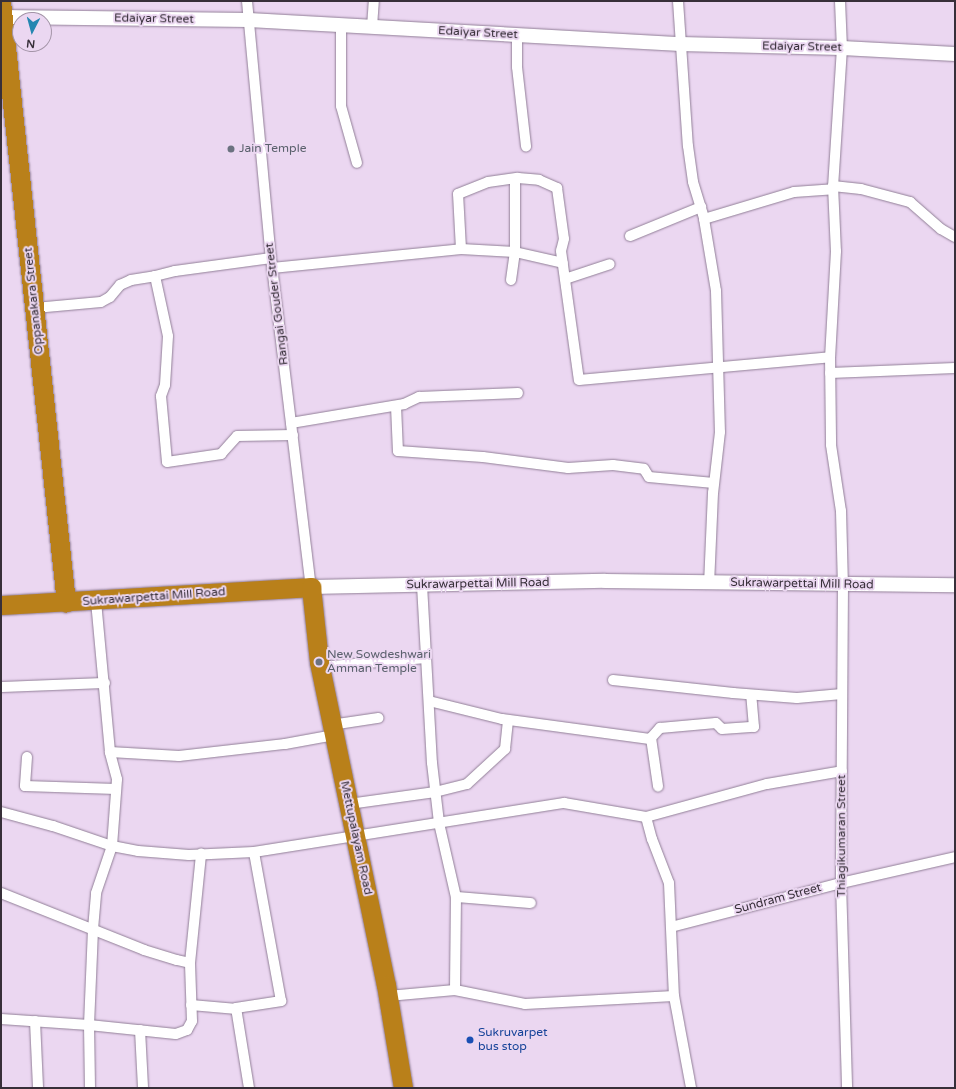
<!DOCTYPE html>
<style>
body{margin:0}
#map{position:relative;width:956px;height:1089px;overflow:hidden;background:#ebd7f1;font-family:"Varela Round",sans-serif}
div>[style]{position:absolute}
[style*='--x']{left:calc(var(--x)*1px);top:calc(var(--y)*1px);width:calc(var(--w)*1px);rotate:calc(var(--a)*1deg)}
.roads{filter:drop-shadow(0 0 1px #917f97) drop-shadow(0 0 1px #917f97)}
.street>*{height:10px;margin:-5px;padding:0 5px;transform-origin:5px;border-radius:5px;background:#fff}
.secondary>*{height:14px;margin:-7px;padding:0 7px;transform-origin:7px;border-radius:7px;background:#fff}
.highway>*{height:19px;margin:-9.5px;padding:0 9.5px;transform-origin:9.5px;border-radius:9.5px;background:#b9801a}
.dots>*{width:11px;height:11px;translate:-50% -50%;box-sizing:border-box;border:2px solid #ebd7f1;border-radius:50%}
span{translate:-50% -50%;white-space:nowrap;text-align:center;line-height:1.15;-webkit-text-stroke:4px #ebd7f1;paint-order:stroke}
.street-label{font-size:12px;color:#372f39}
.worship-label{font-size:12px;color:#5b616d}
.left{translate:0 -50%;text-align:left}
.transit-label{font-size:12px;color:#164399}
.frame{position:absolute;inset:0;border:2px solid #372f39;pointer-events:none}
.north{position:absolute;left:12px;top:12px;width:40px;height:40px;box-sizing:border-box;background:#ebd7f1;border:1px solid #a394a7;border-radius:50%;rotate:186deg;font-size:11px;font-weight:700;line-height:16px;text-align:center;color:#372f39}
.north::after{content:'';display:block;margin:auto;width:14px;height:18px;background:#2586b1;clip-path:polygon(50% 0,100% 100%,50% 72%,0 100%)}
</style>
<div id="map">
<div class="roads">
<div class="street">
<div style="--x:247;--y:1;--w:258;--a:84.7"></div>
<div style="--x:271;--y:258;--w:331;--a:83.1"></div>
<div style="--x:678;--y:1;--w:145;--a:86.1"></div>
<div style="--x:688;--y:146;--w:36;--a:82"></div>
<div style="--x:693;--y:182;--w:39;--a:73"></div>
<div style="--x:704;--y:219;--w:73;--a:80.5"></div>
<div style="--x:716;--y:291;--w:141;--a:88.4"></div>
<div style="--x:720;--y:432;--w:61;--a:96.5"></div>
<div style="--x:713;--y:493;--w:90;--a:92.5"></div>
<div style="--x:840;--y:1;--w:47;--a:87.6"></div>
<div style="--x:842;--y:48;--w:138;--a:93.7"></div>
<div style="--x:833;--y:186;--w:65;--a:87.4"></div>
<div style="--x:836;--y:251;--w:106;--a:93.2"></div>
<div style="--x:830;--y:357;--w:88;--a:89.3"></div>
<div style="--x:831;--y:445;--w:67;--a:81.4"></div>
<div style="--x:841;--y:511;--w:74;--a:88.5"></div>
<div style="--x:843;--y:585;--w:298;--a:90.4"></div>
<div style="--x:841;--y:883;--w:205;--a:88.3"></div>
<div style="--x:341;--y:26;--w:80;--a:90"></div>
<div style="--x:341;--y:106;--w:59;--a:74.3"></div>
<div style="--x:372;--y:27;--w:26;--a:-86"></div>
<div style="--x:517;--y:35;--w:32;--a:90"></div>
<div style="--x:517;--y:67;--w:80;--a:83.5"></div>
<div style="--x:833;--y:186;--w:28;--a:6"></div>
<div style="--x:861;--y:189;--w:51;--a:14.9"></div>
<div style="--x:910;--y:202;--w:41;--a:41.1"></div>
<div style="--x:941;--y:229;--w:16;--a:30"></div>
<div style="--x:704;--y:219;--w:94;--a:-16.7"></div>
<div style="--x:794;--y:192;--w:39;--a:-4"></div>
<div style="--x:630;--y:236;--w:77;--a:-22.2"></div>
<div style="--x:461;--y:249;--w:55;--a:-93.1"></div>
<div style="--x:458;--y:194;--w:32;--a:-22"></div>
<div style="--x:488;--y:182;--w:30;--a:-8"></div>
<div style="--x:518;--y:178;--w:21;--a:5"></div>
<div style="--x:539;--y:180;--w:20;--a:24"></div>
<div style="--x:557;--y:188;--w:51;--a:82.2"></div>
<div style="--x:564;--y:239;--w:12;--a:104"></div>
<div style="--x:561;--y:251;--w:130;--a:82.1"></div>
<div style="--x:579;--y:380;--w:252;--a:-5.2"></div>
<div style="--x:272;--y:268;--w:190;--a:-5.7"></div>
<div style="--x:461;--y:249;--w:54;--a:3.2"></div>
<div style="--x:515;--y:252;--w:49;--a:12.9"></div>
<div style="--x:155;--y:276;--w:61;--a:77.8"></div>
<div style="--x:168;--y:336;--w:49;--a:93.5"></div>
<div style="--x:165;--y:385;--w:12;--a:110"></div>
<div style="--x:161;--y:396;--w:66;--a:84.8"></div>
<div style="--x:167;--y:462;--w:55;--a:-8.4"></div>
<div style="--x:221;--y:454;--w:24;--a:-48"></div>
<div style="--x:237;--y:436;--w:56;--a:-1"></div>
<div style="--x:565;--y:279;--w:47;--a:-18.4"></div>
<div style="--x:511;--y:280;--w:28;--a:-82"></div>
<div style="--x:515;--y:252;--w:73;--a:-90"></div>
<div style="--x:35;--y:308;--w:66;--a:-5.2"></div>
<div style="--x:101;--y:302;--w:10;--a:-29"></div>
<div style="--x:110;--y:297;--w:16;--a:-50"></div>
<div style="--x:120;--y:285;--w:12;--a:-24"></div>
<div style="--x:131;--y:280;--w:24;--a:-9"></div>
<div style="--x:155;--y:276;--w:21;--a:-14"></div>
<div style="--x:175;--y:271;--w:97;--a:-7.7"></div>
<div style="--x:830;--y:373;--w:125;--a:-2.3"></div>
<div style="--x:396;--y:406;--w:45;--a:87.5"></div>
<div style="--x:398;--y:451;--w:85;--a:4"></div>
<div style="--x:483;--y:457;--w:86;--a:7.4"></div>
<div style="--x:568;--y:468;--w:45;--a:-3.8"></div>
<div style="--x:613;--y:465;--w:31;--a:7"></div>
<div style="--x:644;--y:469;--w:9;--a:58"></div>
<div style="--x:649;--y:477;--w:65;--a:5.3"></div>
<div style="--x:291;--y:423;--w:115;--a:-9.5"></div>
<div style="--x:404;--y:404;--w:17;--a:-25"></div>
<div style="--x:419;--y:397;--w:99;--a:-2.3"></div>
<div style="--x:422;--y:585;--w:178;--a:86.8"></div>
<div style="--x:432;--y:763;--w:60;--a:83.3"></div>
<div style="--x:439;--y:823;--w:76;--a:77.1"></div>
<div style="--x:320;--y:667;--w:106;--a:-4.9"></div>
<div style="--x:613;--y:680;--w:121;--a:6.2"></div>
<div style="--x:733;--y:693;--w:64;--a:4.5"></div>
<div style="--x:797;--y:698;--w:45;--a:-5.1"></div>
<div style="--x:1;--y:687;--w:104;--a:-2.2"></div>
<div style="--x:429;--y:701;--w:75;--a:13.9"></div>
<div style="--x:502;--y:719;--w:149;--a:7.7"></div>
<div style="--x:650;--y:739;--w:15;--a:-48"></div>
<div style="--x:660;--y:728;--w:56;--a:-5.1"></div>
<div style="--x:716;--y:723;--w:8;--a:45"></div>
<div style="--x:722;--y:729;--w:32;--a:-4"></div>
<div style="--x:754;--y:727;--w:32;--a:-95"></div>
<div style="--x:331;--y:725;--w:48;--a:-8.5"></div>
<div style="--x:651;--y:738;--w:49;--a:81.7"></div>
<div style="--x:110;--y:752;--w:69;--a:3.3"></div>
<div style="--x:179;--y:756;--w:107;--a:-6.5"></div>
<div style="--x:285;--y:744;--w:50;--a:-10.4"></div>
<div style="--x:27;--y:757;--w:29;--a:94"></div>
<div style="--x:25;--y:786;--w:91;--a:1.9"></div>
<div style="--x:349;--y:804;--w:87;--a:-7.9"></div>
<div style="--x:435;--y:792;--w:33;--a:-14"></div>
<div style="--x:467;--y:784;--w:52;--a:-42.6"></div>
<div style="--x:505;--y:749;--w:29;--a:-84"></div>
<div style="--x:1;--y:812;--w:54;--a:15.1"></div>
<div style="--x:53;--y:826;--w:62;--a:18.7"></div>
<div style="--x:112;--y:846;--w:26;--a:11"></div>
<div style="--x:138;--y:851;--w:51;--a:4.5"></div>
<div style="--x:189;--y:855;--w:65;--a:-2.6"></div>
<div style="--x:254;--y:852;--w:314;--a:-9"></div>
<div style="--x:564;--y:803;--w:83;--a:9.7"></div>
<div style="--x:646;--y:817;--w:125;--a:-15.3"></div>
<div style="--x:767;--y:784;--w:76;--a:-9.8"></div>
<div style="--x:646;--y:817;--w:23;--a:75"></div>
<div style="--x:652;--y:839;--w:47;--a:68.9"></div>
<div style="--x:669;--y:883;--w:113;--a:87.5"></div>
<div style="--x:674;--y:996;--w:94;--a:79.5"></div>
<div style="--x:1;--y:893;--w:154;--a:21.7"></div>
<div style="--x:144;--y:950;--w:34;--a:17"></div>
<div style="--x:177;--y:960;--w:13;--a:13"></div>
<div style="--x:671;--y:927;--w:176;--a:-14.5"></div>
<div style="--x:841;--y:883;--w:117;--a:-12.8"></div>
<div style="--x:455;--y:990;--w:93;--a:-89.4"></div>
<div style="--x:456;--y:897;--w:75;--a:4.6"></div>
<div style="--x:388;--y:996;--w:67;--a:-5.1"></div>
<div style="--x:455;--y:990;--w:71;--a:11.3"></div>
<div style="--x:525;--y:1004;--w:149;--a:-3.1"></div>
<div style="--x:191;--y:1005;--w:46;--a:5"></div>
<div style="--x:1;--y:1019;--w:88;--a:3.9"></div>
<div style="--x:89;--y:1025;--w:87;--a:5.9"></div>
<div style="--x:176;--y:1034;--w:12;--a:-20"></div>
<div style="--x:187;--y:1030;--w:10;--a:-61"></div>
<div style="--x:192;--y:1021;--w:58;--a:-92"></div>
<div style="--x:190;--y:963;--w:110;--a:-84.2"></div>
<div style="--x:35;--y:1021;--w:67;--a:87.4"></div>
<div style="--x:140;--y:1030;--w:58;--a:87"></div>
<div style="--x:90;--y:1088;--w:63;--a:-90.9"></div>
<div style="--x:89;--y:1025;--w:96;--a:-87.6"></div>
<div style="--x:93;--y:929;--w:36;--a:-85"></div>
<div style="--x:96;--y:893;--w:50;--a:-71.2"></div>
<div style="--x:112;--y:846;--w:67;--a:-85.7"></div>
<div style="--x:117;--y:779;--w:28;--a:-105"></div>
<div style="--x:110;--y:752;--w:153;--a:-95.3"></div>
<div style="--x:249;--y:1088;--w:81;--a:-99.2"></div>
<div style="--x:236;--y:1008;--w:46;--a:-8.8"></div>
<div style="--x:281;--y:1001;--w:151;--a:-100.3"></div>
</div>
<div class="secondary">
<div style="--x:1;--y:17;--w:248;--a:0.7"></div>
<div style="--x:249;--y:20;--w:432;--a:3.2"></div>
<div style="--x:680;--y:44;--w:162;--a:1.4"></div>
<div style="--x:842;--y:48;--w:113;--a:3"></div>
<div style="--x:311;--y:587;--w:294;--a:-1.2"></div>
<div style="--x:605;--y:581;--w:350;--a:0.7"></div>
</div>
<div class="highway">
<div style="--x:1;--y:1;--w:605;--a:83.83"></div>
<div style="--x:1;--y:605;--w:311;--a:-3.3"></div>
<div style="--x:311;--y:587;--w:75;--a:83.9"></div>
<div style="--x:319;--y:662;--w:330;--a:78.3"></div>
<div style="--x:386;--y:985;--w:104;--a:80.6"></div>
</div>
</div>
<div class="dots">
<div style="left:231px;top:149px;background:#6b7280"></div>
<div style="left:319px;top:662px;background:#6b7280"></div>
<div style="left:470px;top:1040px;background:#1a4fb4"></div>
</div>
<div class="street-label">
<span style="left:154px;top:19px;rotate:1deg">Edaiyar Street</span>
<span style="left:478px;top:33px;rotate:3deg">Edaiyar Street</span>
<span style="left:802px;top:47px;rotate:1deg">Edaiyar Street</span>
<span style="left:34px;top:301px;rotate:-96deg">Oppanakara Street</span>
<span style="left:277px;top:304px;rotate:-97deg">Rangai Gouder Street</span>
<span style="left:478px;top:584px;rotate:-1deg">Sukrawarpettai Mill Road</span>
<span style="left:802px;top:584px;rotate:1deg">Sukrawarpettai Mill Road</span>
<span style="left:154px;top:597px;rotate:-4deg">Sukrawarpettai Mill Road</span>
<span style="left:842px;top:836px;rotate:-90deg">Thiagikumaran Street</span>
<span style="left:356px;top:838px;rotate:78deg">Mettupalayam Road</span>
<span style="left:778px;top:899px;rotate:-15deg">Sundram Street</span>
</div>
<div class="worship-label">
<span class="left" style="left:239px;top:149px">Jain Temple</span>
<span class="left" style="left:327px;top:662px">New Sowdeshwari<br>Amman Temple</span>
</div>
<div class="transit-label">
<span class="left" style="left:478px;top:1040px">Sukruvarpet<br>bus stop</span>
</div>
<div class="frame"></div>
<div class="north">N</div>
</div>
